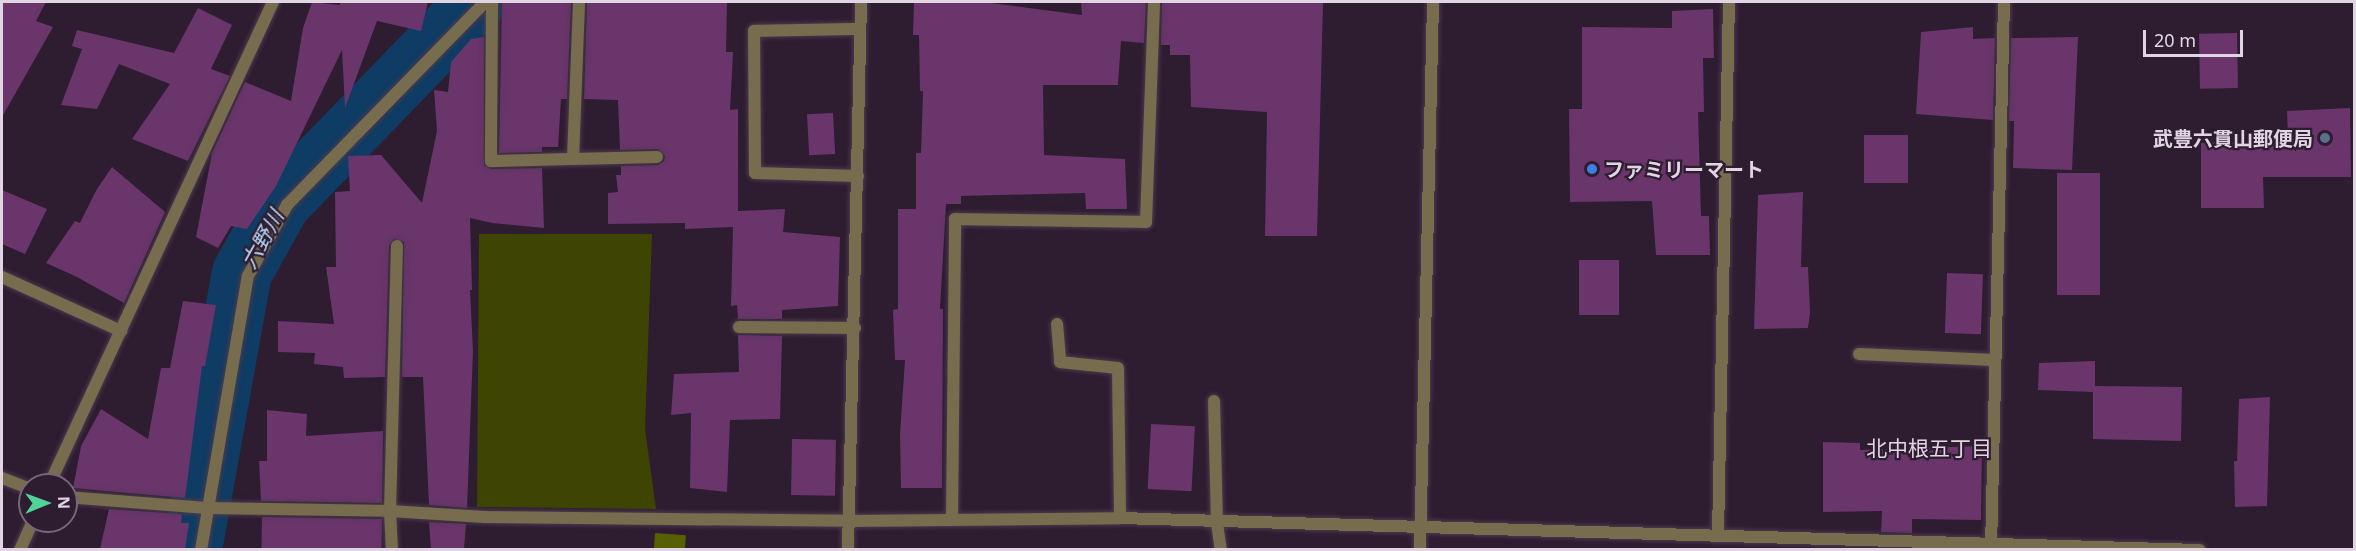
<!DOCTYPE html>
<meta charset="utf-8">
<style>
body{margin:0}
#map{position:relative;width:2356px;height:551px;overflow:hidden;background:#2e1c31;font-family:"Noto Sans","Noto Sans JP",sans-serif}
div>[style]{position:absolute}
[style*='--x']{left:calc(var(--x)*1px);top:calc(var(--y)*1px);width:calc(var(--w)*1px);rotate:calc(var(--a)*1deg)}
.green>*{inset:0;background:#3e4502}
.forest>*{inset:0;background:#565f01;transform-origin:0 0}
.river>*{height:60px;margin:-30px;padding:0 30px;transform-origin:30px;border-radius:30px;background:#0e3c64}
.building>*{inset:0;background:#69356b;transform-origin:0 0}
.roads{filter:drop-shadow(0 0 2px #4b3a4d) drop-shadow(0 0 2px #4b3a4d)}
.minor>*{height:12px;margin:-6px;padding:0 6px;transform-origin:6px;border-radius:6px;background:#776c4d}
.tertiary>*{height:12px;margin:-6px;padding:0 6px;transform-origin:6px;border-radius:6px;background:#776c4d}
.dots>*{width:16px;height:16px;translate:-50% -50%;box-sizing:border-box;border:3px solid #2e1c31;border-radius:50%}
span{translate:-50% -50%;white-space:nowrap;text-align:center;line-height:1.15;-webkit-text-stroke:4.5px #2e1c31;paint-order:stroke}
.poi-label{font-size:20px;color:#e1d5e3;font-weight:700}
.right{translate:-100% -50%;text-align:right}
.left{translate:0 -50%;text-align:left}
.water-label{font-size:21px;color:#bad9f8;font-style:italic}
.neighbourhood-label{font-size:21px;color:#e1d5e3}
.frame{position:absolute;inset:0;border:3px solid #e1d5e3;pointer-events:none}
.north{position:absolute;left:18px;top:473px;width:60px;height:60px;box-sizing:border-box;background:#2e1c31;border:2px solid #766678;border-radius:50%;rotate:89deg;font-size:16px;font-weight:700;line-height:24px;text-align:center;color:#e1d5e3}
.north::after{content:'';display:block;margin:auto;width:21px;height:27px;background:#50d398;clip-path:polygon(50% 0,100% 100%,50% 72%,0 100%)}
.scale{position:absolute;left:2143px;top:30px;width:100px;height:27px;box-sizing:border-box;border:3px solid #e1d5e3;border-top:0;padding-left:8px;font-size:18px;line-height:21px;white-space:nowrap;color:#e1d5e3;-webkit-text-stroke:4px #2e1c31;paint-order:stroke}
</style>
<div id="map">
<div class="green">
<div style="clip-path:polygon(479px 234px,652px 234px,645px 429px,656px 509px,477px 507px)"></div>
</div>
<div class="forest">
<div style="left:655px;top:533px;width:31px;height:16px;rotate:4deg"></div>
</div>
<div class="river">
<div style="--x:192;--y:550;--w:281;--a:-79.8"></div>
<div style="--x:242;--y:273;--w:80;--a:-60.9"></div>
<div style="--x:281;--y:203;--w:280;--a:-45.9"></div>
</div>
<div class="building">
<div style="clip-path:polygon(2px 2px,46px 2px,36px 21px,53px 27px,2px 117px)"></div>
<div style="clip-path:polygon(312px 2px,340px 5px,340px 2px,428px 2px,421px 31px,377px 21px,345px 108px,342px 50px,276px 186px,247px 229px,231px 226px,218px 248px,196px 237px,212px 153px,245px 82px,291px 101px,303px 28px)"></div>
<div style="clip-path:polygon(502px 2px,571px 2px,567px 99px,561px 99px,558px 147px,542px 147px,542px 152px,499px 153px)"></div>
<div style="clip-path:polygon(587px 2px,727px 2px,726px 52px,733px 52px,730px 110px,738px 109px,738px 211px,785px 209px,783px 232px,840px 237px,838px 306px,782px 310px,782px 319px,738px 319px,737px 305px,731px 306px,733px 227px,685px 229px,685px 223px,608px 224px,608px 193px,618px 192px,616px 175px,621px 175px,621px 166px,658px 165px,664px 161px,665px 156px,657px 149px,620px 150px,618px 100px,584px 99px)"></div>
<div style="clip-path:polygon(914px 2px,983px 2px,1082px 15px,1081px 2px,1146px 2px,1144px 43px,1121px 41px,1118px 85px,1043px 85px,1044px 155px,1125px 159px,1127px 209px,1086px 209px,1085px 193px,961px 196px,961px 204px,946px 204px,940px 309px,943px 309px,942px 488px,901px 488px,900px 434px,905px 360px,895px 360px,893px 310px,898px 309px,898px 209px,916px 209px,916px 153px,921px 153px,923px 91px,920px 91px,919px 35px,913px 35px)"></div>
<div style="clip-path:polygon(1162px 2px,1323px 3px,1317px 236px,1265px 236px,1267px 112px,1191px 107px,1190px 55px,1170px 55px,1170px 45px,1161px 45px)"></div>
<div style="clip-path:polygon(198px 8px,232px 25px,211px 69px,230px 76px,188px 161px,132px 139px,170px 84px,119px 64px,97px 109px,61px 105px,82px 49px,72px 46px,77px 30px,174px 53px)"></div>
<div style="clip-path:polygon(1713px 9px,1714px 58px,1703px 58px,1704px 112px,1698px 112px,1701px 216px,1709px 216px,1710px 255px,1656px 255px,1652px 201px,1570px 202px,1569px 109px,1582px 109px,1582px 27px,1672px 28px,1672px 11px)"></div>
<div style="clip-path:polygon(1973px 27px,1973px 39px,1995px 38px,1993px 120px,1916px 114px,1921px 32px)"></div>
<div style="left:2237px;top:33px;width:55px;height:38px;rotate:89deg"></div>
<div style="clip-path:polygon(484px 37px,484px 165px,491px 169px,542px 168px,544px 228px,492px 223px,470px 218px,472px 290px,470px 290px,473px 351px,467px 508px,429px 505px,423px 377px,402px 377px,404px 242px,394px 239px,389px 246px,385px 377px,344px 378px,343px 367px,314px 364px,315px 353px,278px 352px,278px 321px,334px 324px,326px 267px,336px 267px,335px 192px,350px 191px,348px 156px,381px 155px,422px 203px,437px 131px,434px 90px,448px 92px,451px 62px,471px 39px)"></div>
<div style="clip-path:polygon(2078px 37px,2072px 170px,2013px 168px,2014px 121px,2009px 121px,2011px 38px)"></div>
<div style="clip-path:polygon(2350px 108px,2351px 177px,2263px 177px,2264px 208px,2201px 208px,2201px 143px,2288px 139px,2287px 111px)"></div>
<div style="left:833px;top:113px;width:41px;height:26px;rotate:87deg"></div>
<div style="left:1864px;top:135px;width:44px;height:48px"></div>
<div style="clip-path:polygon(112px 167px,165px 212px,124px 303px,75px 276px,46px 263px,75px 221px,80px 223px,97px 189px)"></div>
<div style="left:2100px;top:173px;width:122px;height:43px;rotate:90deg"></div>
<div style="clip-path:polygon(2px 190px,47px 209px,25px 254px,2px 244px)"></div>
<div style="clip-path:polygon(1803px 192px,1801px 267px,1808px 267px,1810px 313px,1808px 328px,1754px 329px,1758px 195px)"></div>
<div style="left:1579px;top:260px;width:40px;height:55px"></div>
<div style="left:1947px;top:273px;width:36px;height:60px;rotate:2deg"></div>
<div style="clip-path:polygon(183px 301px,216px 305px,205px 366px,202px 366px,185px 498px,73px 488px,81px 446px,101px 409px,148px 439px,161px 368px,170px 368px)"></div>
<div style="clip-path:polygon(738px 335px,782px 336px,780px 419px,730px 420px,727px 492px,690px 488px,691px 413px,671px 415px,674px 374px,739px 372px)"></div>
<div style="clip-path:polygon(2095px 361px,2095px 386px,2182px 387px,2181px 441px,2093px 439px,2093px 392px,2038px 390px,2039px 363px)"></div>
<div style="clip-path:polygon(2270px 397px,2267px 506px,2235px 507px,2234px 461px,2237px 461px,2239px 399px)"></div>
<div style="clip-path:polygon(267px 410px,307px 414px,306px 436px,383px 431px,382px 503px,261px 501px,259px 461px,267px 461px)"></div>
<div style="left:1151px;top:424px;width:44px;height:65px;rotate:3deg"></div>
<div style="left:792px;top:439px;width:44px;height:56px;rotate:1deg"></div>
<div style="clip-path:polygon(1823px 442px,1860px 443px,1860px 450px,1982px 446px,1981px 520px,1912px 519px,1912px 533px,1881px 532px,1882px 511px,1823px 512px)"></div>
<div style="clip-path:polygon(109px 509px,182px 514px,181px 523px,189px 523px,185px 549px,100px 549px)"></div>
<div style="left:262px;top:517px;width:120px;height:32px;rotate:1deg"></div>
<div style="clip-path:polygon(429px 522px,466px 524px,464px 549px,431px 549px)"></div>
</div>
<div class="roads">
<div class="minor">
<div style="--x:492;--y:2;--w:159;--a:90.4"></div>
<div style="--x:491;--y:161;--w:82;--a:-1.4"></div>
<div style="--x:573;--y:159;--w:157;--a:-87.8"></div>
<div style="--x:573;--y:159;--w:84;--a:-1.4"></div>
<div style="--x:858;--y:176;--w:103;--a:-178.3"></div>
<div style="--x:755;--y:173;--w:142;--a:-90.4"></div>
<div style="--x:754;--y:31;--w:105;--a:-1.1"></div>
<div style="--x:2;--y:277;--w:131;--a:24.4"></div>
<div style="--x:1057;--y:324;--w:38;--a:85"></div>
<div style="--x:1060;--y:362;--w:58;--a:5.9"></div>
<div style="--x:1118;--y:368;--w:150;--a:89.2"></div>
<div style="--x:739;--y:327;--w:116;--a:0.5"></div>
<div style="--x:1859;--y:354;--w:135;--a:2.5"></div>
<div style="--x:1214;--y:401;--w:122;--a:88.6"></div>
<div style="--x:1217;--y:523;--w:27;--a:82"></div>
<div style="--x:2;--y:478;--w:30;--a:21"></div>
<div style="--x:49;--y:485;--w:532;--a:-65.12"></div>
<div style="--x:66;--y:497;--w:141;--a:4.5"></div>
<div style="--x:207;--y:508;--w:183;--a:0.9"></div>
<div style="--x:390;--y:511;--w:95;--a:3.6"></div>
<div style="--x:485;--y:517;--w:365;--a:0.6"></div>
<div style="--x:850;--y:521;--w:270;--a:-0.6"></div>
<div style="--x:1120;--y:518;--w:1080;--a:1.7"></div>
<div style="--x:952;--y:519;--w:300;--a:-89.4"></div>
<div style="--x:955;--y:219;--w:191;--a:0.9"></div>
<div style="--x:1146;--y:222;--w:220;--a:-87.9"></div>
<div style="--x:1718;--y:534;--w:532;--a:-88.82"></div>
<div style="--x:1991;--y:549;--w:547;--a:-88.64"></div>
<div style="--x:20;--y:550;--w:32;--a:-66"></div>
<div style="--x:201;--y:550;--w:278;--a:-80.3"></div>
<div style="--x:248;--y:276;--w:81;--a:-61.2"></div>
<div style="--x:287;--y:205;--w:284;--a:-45.7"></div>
<div style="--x:392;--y:550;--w:39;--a:-93"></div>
<div style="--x:390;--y:511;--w:265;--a:-88.5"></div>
<div style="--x:848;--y:550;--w:548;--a:-88.64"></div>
</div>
<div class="tertiary">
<div style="--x:1420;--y:550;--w:548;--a:-88.64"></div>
</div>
</div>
<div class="dots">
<div style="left:2325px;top:138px;background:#5c6f8a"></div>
<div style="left:1592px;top:169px;background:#3f7fe0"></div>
</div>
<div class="poi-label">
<span class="right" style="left:2313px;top:138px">武豊六貫山郵便局</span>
<span class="left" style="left:1604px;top:169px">ファミリーマート</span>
</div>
<div class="water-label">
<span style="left:262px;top:239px;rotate:-61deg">六野川</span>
</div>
<div class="neighbourhood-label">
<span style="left:1929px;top:448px">北中根五丁目</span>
</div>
<div class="frame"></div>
<div class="north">N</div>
<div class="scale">20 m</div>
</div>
